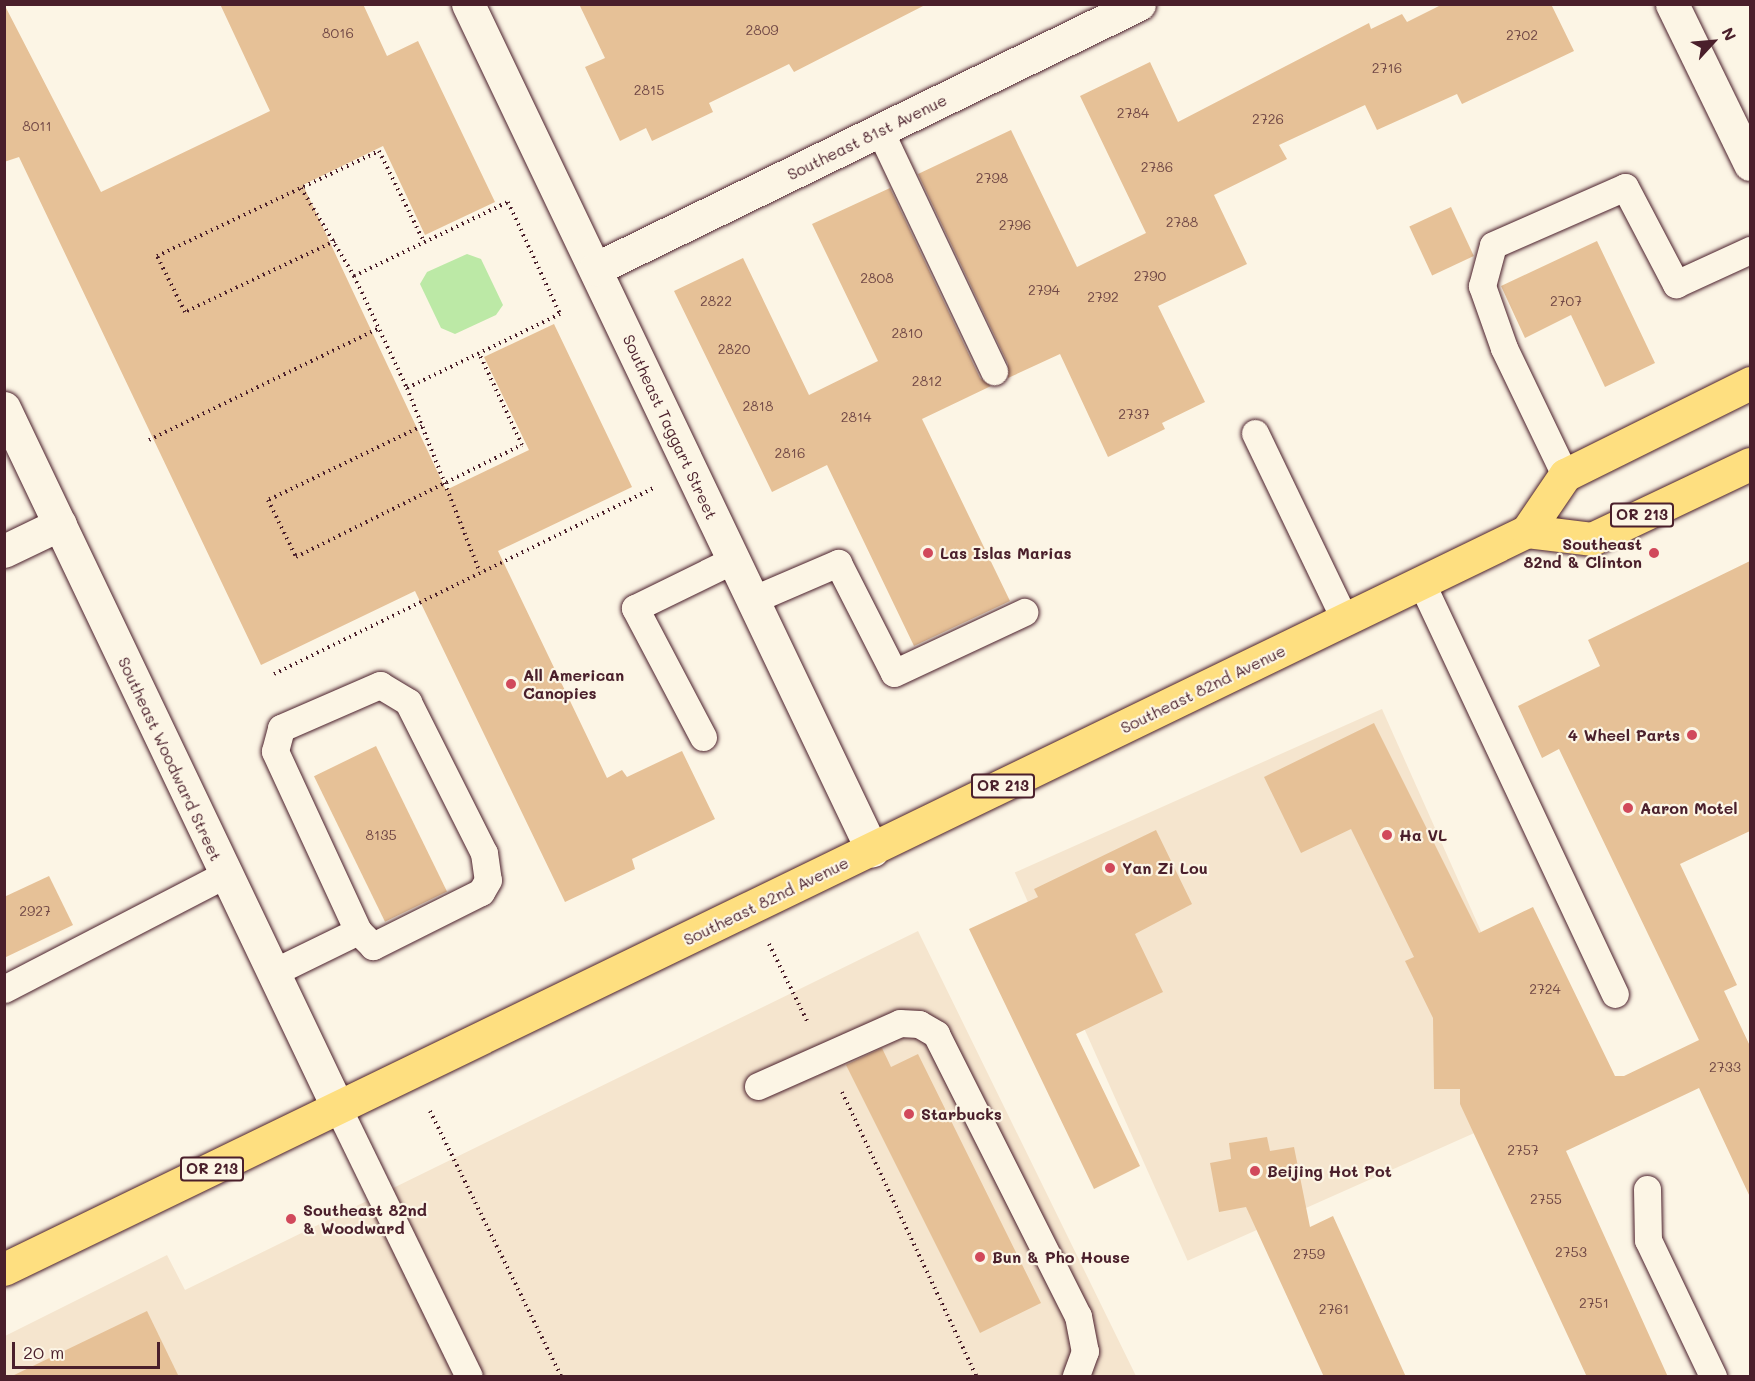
<!DOCTYPE html>
<style>
body{margin:0}
#map{position:relative;width:1755px;height:1381px;overflow:hidden;background:#fcf5e5;font-family:Mali,sans-serif}
div>[style]{position:absolute}
[style*='--x']{left:calc(var(--x)*1px);top:calc(var(--y)*1px);width:calc(var(--w)*1px);rotate:calc(var(--a)*1deg)}
.built>*{inset:0;background:#f5e5ce;transform-origin:0 0}
.green>*{inset:0;background:#bce9a6}
.building>*{inset:0;background:#e6c197;transform-origin:0 0}
.path>*{height:4px;margin-top:-2px;transform-origin:0;background:repeating-linear-gradient(90deg,#4a1f2b 0 1.5px,transparent 0 6px)}
.roads{filter:drop-shadow(0 0 2px #4a1f2b) drop-shadow(0 0 2px #4a1f2b)}
.service>*{height:27px;margin:-13.5px;padding:0 13.5px;transform-origin:13.5px;border-radius:13.5px;background:#fcf5e5}
.minor>*{height:33px;margin:-16.5px;padding:0 16.5px;transform-origin:16.5px;border-radius:16.5px;background:#fcf5e5}
.primary>*{height:33px;margin:-16.5px;padding:0 16.5px;transform-origin:16.5px;border-radius:16.5px;background:#fedf80}
.dots>*{width:16px;height:16px;translate:-50% -50%;box-sizing:border-box;border:3px solid #fcf5e5;border-radius:50%}
span{translate:-50% -50%;white-space:nowrap;text-align:center;line-height:1.15;-webkit-text-stroke:4.5px #fcf5e5;paint-order:stroke}
.number-label{font-size:14px;color:#714846}
.number-label span{-webkit-text-stroke-width:0}
.shield-label span{padding:2px 4px;background:#fcf5e5;border:2px solid;border-radius:4px;-webkit-text-stroke-width:0}
.shield-label{font-size:15px;color:#4a1f2b;font-weight:700}
.street-label{font-size:16px;color:#4a1f2b}
.poi-label{font-size:16px;color:#4a1f2b;font-weight:700}
.right{translate:-100% -50%;text-align:right}
.left{translate:0 -50%;text-align:left}
.frame{position:absolute;inset:0;border:6px solid #4a1f2b;pointer-events:none}
.north{position:absolute;left:1683px;top:12px;width:60px;height:60px;-webkit-text-stroke:4px #fcf5e5;paint-order:stroke;rotate:64deg;font-size:16px;font-weight:700;line-height:24px;text-align:center;color:#4a1f2b}
.north::after{content:'';display:block;margin:auto;width:21px;height:27px;background:#4a1f2b;clip-path:polygon(50% 0,100% 100%,50% 72%,0 100%)}
.scale{position:absolute;left:12px;top:1342px;width:148px;height:27px;box-sizing:border-box;border:3px solid #4a1f2b;border-top:0;padding-left:8px;font-size:18px;line-height:21px;white-space:nowrap;color:#4a1f2b;-webkit-text-stroke:4px #fcf5e5;paint-order:stroke}
</style>
<div id="map">
<div class="built">
<div style="left:1382px;top:709px;width:425px;height:402px;rotate:66deg"></div>
<div style="clip-path:polygon(918px 931px,1136px 1376px,5px 1376px,5px 1336px,167px 1255px,185px 1290px)"></div>
</div>
<div class="green">
<div style="clip-path:polygon(467px 254px,481px 259px,503px 305px,496px 315px,455px 334px,441px 328px,420px 284px,427px 272px)"></div>
</div>
<div class="building">
<div style="clip-path:polygon(4px 4px,101px 192px,270px 111px,220px 4px,363px 4px,387px 56px,418px 41px,495px 202px,425px 235px,383px 146px,303px 185px,446px 490px,529px 450px,484px 357px,554px 324px,632px 487px,498px 551px,607px 778px,622px 770px,627px 777px,682px 751px,715px 819px,632px 859px,635px 869px,565px 902px,415px 591px,261px 665px,19px 157px,4px 162px)"></div>
<div style="clip-path:polygon(579px 4px,927px 4px,794px 72px,789px 64px,709px 103px,713px 112px,652px 141px,646px 128px,620px 141px,585px 67px,605px 58px)"></div>
<div style="clip-path:polygon(1443px 4px,1551px 4px,1574px 51px,1462px 104px,1457px 94px,1377px 130px,1365px 105px,1279px 145px,1287px 159px,1214px 195px,1247px 264px,1158px 306px,1205px 402px,1162px 423px,1165px 429px,1108px 457px,1060px 354px,1008px 378px,1008px 364px,918px 174px,1011px 130px,1077px 267px,1146px 233px,1080px 96px,1150px 62px,1178px 122px,1369px 23px,1371px 29px,1402px 14px,1407px 22px)"></div>
<div style="clip-path:polygon(890px 188px,980px 378px,991px 386px,922px 419px,1010px 601px,914px 646px,827px 465px,772px 492px,674px 291px,743px 258px,809px 395px,878px 361px,812px 224px)"></div>
<div style="left:1451px;top:207px;width:54px;height:46px;rotate:65deg"></div>
<div style="clip-path:polygon(1597px 241px,1655px 363px,1605px 387px,1571px 315px,1525px 338px,1501px 286px)"></div>
<div style="clip-path:polygon(1750px 561px,1750px 831px,1680px 864px,1737px 985px,1724px 991px,1750px 1046px,1750px 1197px,1699px 1088px,1566px 1151px,1668px 1377px,1587px 1377px,1460px 1104px,1460px 1089px,1434px 1089px,1433px 1018px,1405px 961px,1414px 957px,1351px 829px,1301px 853px,1264px 777px,1374px 723px,1479px 933px,1533px 907px,1615px 1076px,1624px 1076px,1699px 1040px,1559px 749px,1542px 758px,1518px 706px,1600px 666px,1588px 640px)"></div>
<div style="left:376px;top:746px;width:162px;height:69px;rotate:64deg"></div>
<div style="clip-path:polygon(1156px 830px,1192px 904px,1135px 934px,1163px 992px,1076px 1034px,1140px 1166px,1094px 1189px,969px 929px,1038px 897px,1034px 889px)"></div>
<div style="clip-path:polygon(49px 876px,73px 925px,4px 958px,4px 897px)"></div>
<div style="clip-path:polygon(882px 1048px,891px 1067px,918px 1054px,1041px 1303px,980px 1333px,846px 1065px)"></div>
<div style="clip-path:polygon(1267px 1137px,1270px 1151px,1294px 1147px,1310px 1227px,1333px 1216px,1406px 1377px,1324px 1377px,1246px 1207px,1219px 1212px,1210px 1163px,1231px 1159px,1229px 1143px)"></div>
<div style="clip-path:polygon(147px 1311px,179px 1377px,10px 1377px)"></div>
</div>
<div class="path">
<div style="--x:301;--y:188;--w:103;--a:58.9"></div>
<div style="--x:354;--y:276;--w:124;--a:64.7"></div>
<div style="--x:407;--y:388;--w:198;--a:68.4"></div>
<div style="--x:335;--y:241;--w:166;--a:154.7"></div>
<div style="--x:185;--y:312;--w:63;--a:-116.6"></div>
<div style="--x:157;--y:256;--w:246;--a:-25.3"></div>
<div style="--x:379;--y:151;--w:102;--a:63.7"></div>
<div style="--x:354;--y:276;--w:171;--a:-25.7"></div>
<div style="--x:508;--y:202;--w:123;--a:65.1"></div>
<div style="--x:560;--y:314;--w:170;--a:154.2"></div>
<div style="--x:422;--y:426;--w:171;--a:154.3"></div>
<div style="--x:268;--y:500;--w:64;--a:63.8"></div>
<div style="--x:296;--y:557;--w:252;--a:-26.4"></div>
<div style="--x:522;--y:445;--w:102;--a:-115.1"></div>
<div style="--x:149;--y:440;--w:254;--a:-25.9"></div>
<div style="--x:274;--y:674;--w:422;--a:-26.1"></div>
<div style="--x:769;--y:944;--w:86;--a:63.7"></div>
<div style="--x:842;--y:1092;--w:314;--a:64.7"></div>
<div style="--x:430;--y:1111;--w:296;--a:63.7"></div>
</div>
<div class="roads">
<div class="service">
<div style="--x:880;--y:131;--w:266;--a:64.6"></div>
<div style="--x:1255;--y:433;--w:208;--a:64.3"></div>
<div style="--x:1565;--y:475;--w:141;--a:-115.7"></div>
<div style="--x:1504;--y:348;--w:66;--a:-109.5"></div>
<div style="--x:1482;--y:286;--w:42;--a:-75"></div>
<div style="--x:1493;--y:245;--w:144;--a:-23.7"></div>
<div style="--x:1625;--y:187;--w:110;--a:62.3"></div>
<div style="--x:1676;--y:284;--w:81;--a:-24.7"></div>
<div style="--x:1422;--y:584;--w:453;--a:64.8"></div>
<div style="--x:752;--y:600;--w:94;--a:-23.3"></div>
<div style="--x:838;--y:563;--w:123;--a:63"></div>
<div style="--x:894;--y:673;--w:144;--a:-25.1"></div>
<div style="--x:380;--y:685;--w:33;--a:31"></div>
<div style="--x:408;--y:702;--w:169;--a:63.3"></div>
<div style="--x:484;--y:853;--w:27;--a:82"></div>
<div style="--x:488;--y:880;--w:14;--a:120"></div>
<div style="--x:481;--y:892;--w:121;--a:153.4"></div>
<div style="--x:373;--y:946;--w:21;--a:-135"></div>
<div style="--x:358;--y:931;--w:198;--a:-114.8"></div>
<div style="--x:275;--y:751;--w:24;--a:-75"></div>
<div style="--x:281;--y:728;--w:108;--a:-23.5"></div>
<div style="--x:703;--y:737;--w:146;--a:-117.8"></div>
<div style="--x:635;--y:608;--w:109;--a:-26.1"></div>
<div style="--x:272;--y:973;--w:96;--a:-26"></div>
<div style="--x:4;--y:989;--w:248;--a:-27.4"></div>
<div style="--x:758;--y:1086;--w:155;--a:-23.9"></div>
<div style="--x:900;--y:1023;--w:19;--a:3"></div>
<div style="--x:919;--y:1024;--w:20;--a:30"></div>
<div style="--x:936;--y:1034;--w:316;--a:63.3"></div>
<div style="--x:1078;--y:1316;--w:36;--a:79"></div>
<div style="--x:1085;--y:1351;--w:27;--a:110"></div>
<div style="--x:338;--y:1108;--w:298;--a:64"></div>
<div style="--x:1647;--y:1189;--w:51;--a:88.9"></div>
<div style="--x:1648;--y:1240;--w:151;--a:64.5"></div>
</div>
<div class="minor">
<div style="--x:468;--y:4;--w:938;--a:64.47"></div>
<div style="--x:1672;--y:4;--w:178;--a:64"></div>
<div style="--x:595;--y:269;--w:605;--a:-25.97"></div>
<div style="--x:4;--y:408;--w:776;--a:64.49"></div>
<div style="--x:4;--y:551;--w:62;--a:-25.7"></div>
</div>
<div class="primary">
<div style="--x:1527;--y:531;--w:65;--a:7"></div>
<div style="--x:1592;--y:539;--w:175;--a:-25.4"></div>
<div style="--x:4;--y:1269;--w:1692;--a:-25.85"></div>
<div style="--x:1527;--y:531;--w:68;--a:-55.8"></div>
<div style="--x:1565;--y:475;--w:207;--a:-26.4"></div>
</div>
</div>
<div class="dots">
<div style="left:928px;top:553px;background:#d1495b"></div>
<div style="left:1654px;top:553px;background:#d1495b"></div>
<div style="left:511px;top:684px;background:#d1495b"></div>
<div style="left:1692px;top:735px;background:#d1495b"></div>
<div style="left:1628px;top:808px;background:#d1495b"></div>
<div style="left:1387px;top:835px;background:#d1495b"></div>
<div style="left:1110px;top:868px;background:#d1495b"></div>
<div style="left:909px;top:1114px;background:#d1495b"></div>
<div style="left:1255px;top:1171px;background:#d1495b"></div>
<div style="left:291px;top:1219px;background:#d1495b"></div>
<div style="left:980px;top:1257px;background:#d1495b"></div>
</div>
<div class="number-label">
<span style="left:762px;top:30px">2809</span>
<span style="left:338px;top:33px">8016</span>
<span style="left:1522px;top:35px">2702</span>
<span style="left:1387px;top:68px">2716</span>
<span style="left:649px;top:90px">2815</span>
<span style="left:1133px;top:113px">2784</span>
<span style="left:1268px;top:119px">2726</span>
<span style="left:37px;top:126px">8011</span>
<span style="left:1157px;top:167px">2786</span>
<span style="left:992px;top:178px">2798</span>
<span style="left:1182px;top:222px">2788</span>
<span style="left:1015px;top:225px">2796</span>
<span style="left:1150px;top:276px">2790</span>
<span style="left:877px;top:278px">2808</span>
<span style="left:1044px;top:290px">2794</span>
<span style="left:1103px;top:297px">2792</span>
<span style="left:716px;top:301px">2822</span>
<span style="left:1566px;top:301px">2707</span>
<span style="left:907px;top:333px">2810</span>
<span style="left:734px;top:349px">2820</span>
<span style="left:927px;top:381px">2812</span>
<span style="left:758px;top:406px">2818</span>
<span style="left:1134px;top:414px">2737</span>
<span style="left:856px;top:417px">2814</span>
<span style="left:790px;top:453px">2816</span>
<span style="left:381px;top:835px">8135</span>
<span style="left:35px;top:911px">2927</span>
<span style="left:1545px;top:989px">2724</span>
<span style="left:1725px;top:1067px">2733</span>
<span style="left:1523px;top:1150px">2757</span>
<span style="left:1546px;top:1199px">2755</span>
<span style="left:1571px;top:1252px">2753</span>
<span style="left:1309px;top:1254px">2759</span>
<span style="left:1594px;top:1303px">2751</span>
<span style="left:1334px;top:1309px">2761</span>
</div>
<div class="shield-label">
<span style="left:1642px;top:515px">OR 213</span>
<span style="left:1003px;top:786px">OR 213</span>
<span style="left:212px;top:1169px">OR 213</span>
</div>
<div class="street-label">
<span style="left:867px;top:137px;rotate:-26deg">Southeast 81st Avenue</span>
<span style="left:670px;top:427px;rotate:65deg">Southeast Taggart Street</span>
<span style="left:1203px;top:689px;rotate:-26deg">Southeast 82nd Avenue</span>
<span style="left:170px;top:759px;rotate:65deg">Southeast Woodward Street</span>
<span style="left:766px;top:901px;rotate:-26deg">Southeast 82nd Avenue</span>
</div>
<div class="poi-label">
<span class="right" style="left:1642px;top:553px">Southeast<br>82nd &amp; Clinton</span>
<span class="left" style="left:940px;top:553px">Las Islas Marias</span>
<span class="left" style="left:523px;top:684px">All American<br>Canopies</span>
<span class="right" style="left:1680px;top:735px">4 Wheel Parts</span>
<span class="left" style="left:1640px;top:808px">Aaron Motel</span>
<span class="left" style="left:1399px;top:835px">Ha VL</span>
<span class="left" style="left:1122px;top:868px">Yan Zi Lou</span>
<span class="left" style="left:921px;top:1114px">Starbucks</span>
<span class="left" style="left:1267px;top:1171px">Beijing Hot Pot</span>
<span class="left" style="left:303px;top:1219px">Southeast 82nd<br>&amp; Woodward</span>
<span class="left" style="left:992px;top:1257px">Bun &amp; Pho House</span>
</div>
<div class="frame"></div>
<div class="north">N</div>
<div class="scale">20 m</div>
</div>
